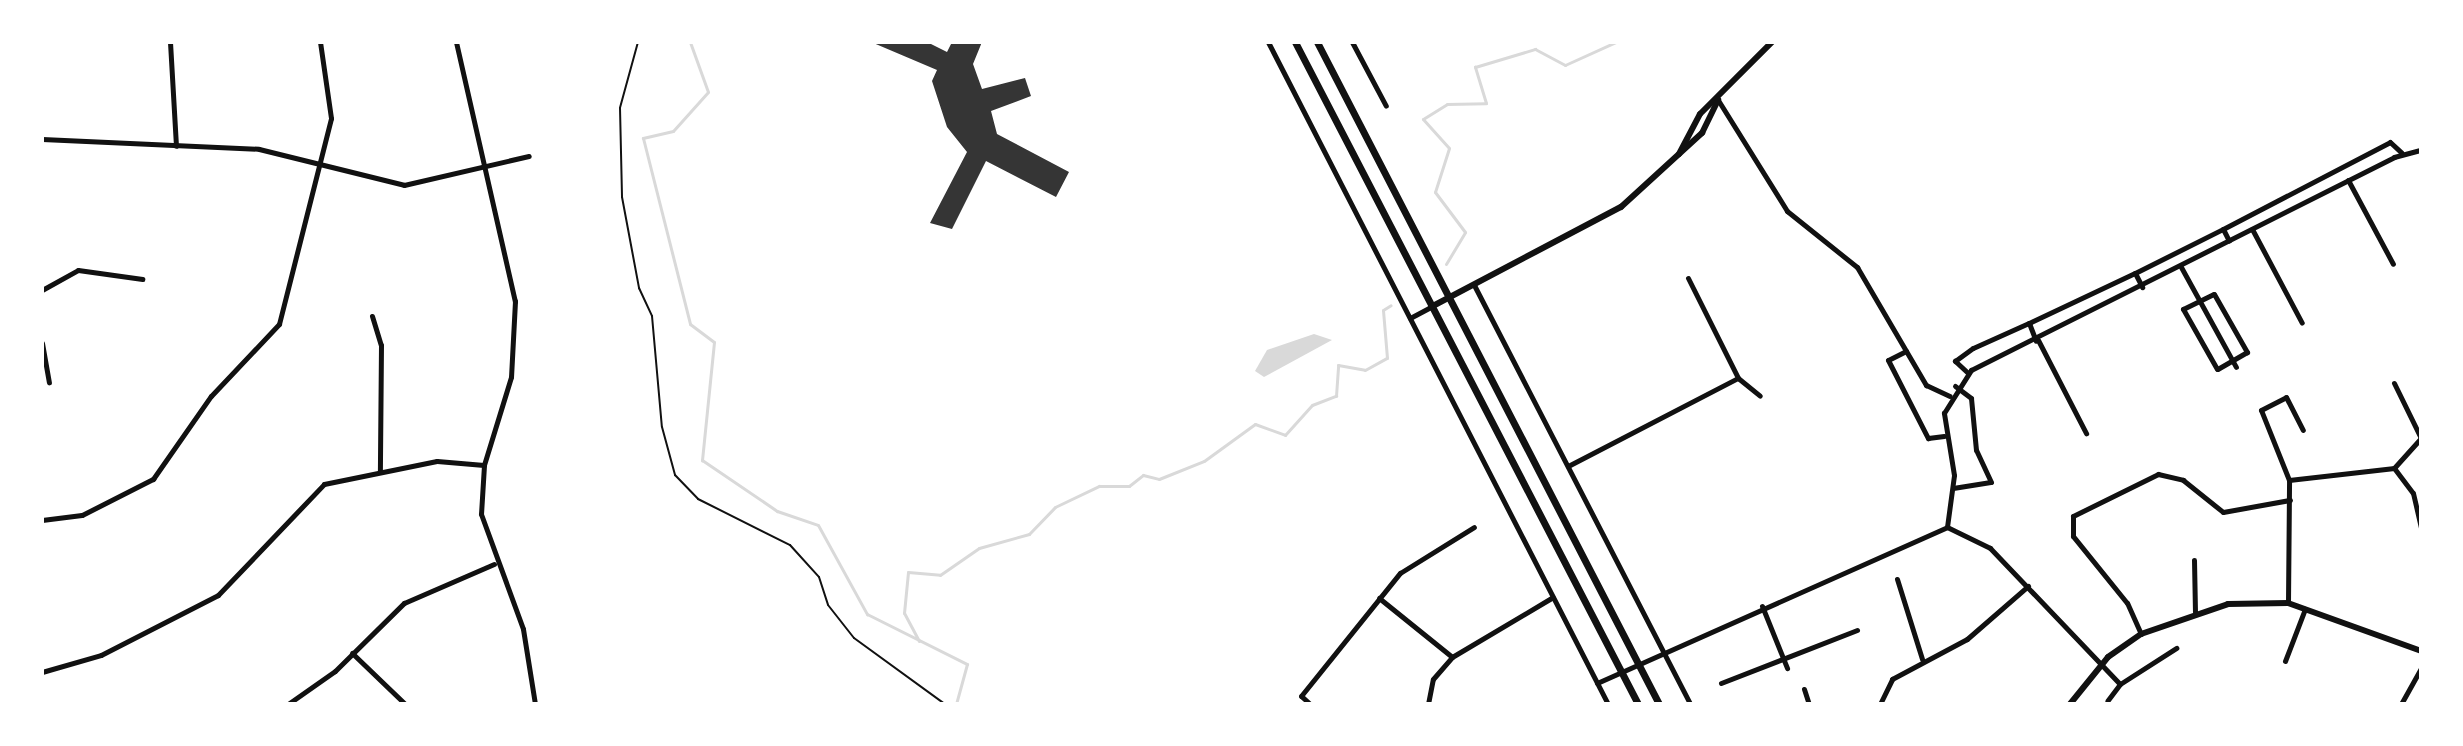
<!DOCTYPE html>
<style>
body{margin:0}
#map{position:relative;width:2463px;height:746px;overflow:hidden;background:#fff;font-family:"Noto Sans",sans-serif}
div>[style]{position:absolute}
[style*='--x']{left:calc(var(--x)*1px);top:calc(var(--y)*1px);width:calc(var(--w)*1px);rotate:calc(var(--a)*1deg)}
.water>*{inset:0;background:#d9d9d9}
.stream>*{height:3px;margin:-1.5px;padding:0 1.5px;transform-origin:1.5px;border-radius:1.5px;background:#d9d9d9}
.building>*{inset:0;background:#353535}
.path>*{height:2px;margin:-1px;padding:0 1px;transform-origin:1px;border-radius:1px;background:#111}
.minor>*{height:5px;margin:-2.5px;padding:0 2.5px;transform-origin:2.5px;border-radius:2.5px;background:#111}
.tertiary>*{height:6px;margin:-3px;padding:0 3px;transform-origin:3px;border-radius:3px;background:#111}
.secondary>*{height:6px;margin:-3px;padding:0 3px;transform-origin:3px;border-radius:3px;background:#111}
.primary>*{height:7px;margin:-3.5px;padding:0 3.5px;transform-origin:3.5px;border-radius:3.5px;background:#111}
span{translate:-50% -50%;white-space:nowrap;text-align:center;line-height:1.15;-webkit-text-stroke:8px #fff;paint-order:stroke}
.frame{position:absolute;inset:0;border:44px solid #fff;pointer-events:none}
</style>
<div id="map">
<div class="water">
<div style="clip-path:polygon(1314px 334px,1332px 340px,1264px 377px,1255px 371px,1267px 350px)"></div>
</div>
<div class="stream">
<div style="--x:690;--y:42;--w:53;--a:70.2"></div>
<div style="--x:708;--y:92;--w:52;--a:131.9"></div>
<div style="--x:673;--y:131;--w:31;--a:167"></div>
<div style="--x:643;--y:138;--w:192;--a:75.8"></div>
<div style="--x:690;--y:324;--w:30;--a:37"></div>
<div style="--x:714;--y:342;--w:119;--a:95.8"></div>
<div style="--x:702;--y:460;--w:91;--a:34.2"></div>
<div style="--x:777;--y:511;--w:43;--a:18.9"></div>
<div style="--x:818;--y:525;--w:102;--a:61.2"></div>
<div style="--x:867;--y:614;--w:112;--a:26.6"></div>
<div style="--x:967;--y:664;--w:41;--a:105.4"></div>
<div style="--x:1446;--y:264;--w:37;--a:-59"></div>
<div style="--x:1465;--y:232;--w:50;--a:-126.9"></div>
<div style="--x:1435;--y:192;--w:46;--a:-72.3"></div>
<div style="--x:1449;--y:148;--w:39;--a:-132"></div>
<div style="--x:1423;--y:119;--w:28;--a:-32"></div>
<div style="--x:1447;--y:104;--w:39;--a:-1"></div>
<div style="--x:1486;--y:103;--w:38;--a:-107"></div>
<div style="--x:1475;--y:67;--w:63;--a:-16.7"></div>
<div style="--x:1535;--y:49;--w:34;--a:28"></div>
<div style="--x:1565;--y:65;--w:56;--a:-24.3"></div>
<div style="--x:919;--y:641;--w:32;--a:-118"></div>
<div style="--x:904;--y:613;--w:41;--a:-84.4"></div>
<div style="--x:908;--y:572;--w:32;--a:5"></div>
<div style="--x:940;--y:575;--w:47;--a:-34.7"></div>
<div style="--x:979;--y:548;--w:52;--a:-15.6"></div>
<div style="--x:1029;--y:534;--w:37;--a:-46"></div>
<div style="--x:1055;--y:507;--w:49;--a:-25.5"></div>
<div style="--x:1099;--y:486;--w:30;--a:0"></div>
<div style="--x:1129;--y:486;--w:18;--a:-38"></div>
<div style="--x:1143;--y:475;--w:16;--a:14"></div>
<div style="--x:1159;--y:479;--w:48;--a:-21.8"></div>
<div style="--x:1204;--y:461;--w:63;--a:-36"></div>
<div style="--x:1255;--y:424;--w:32;--a:20"></div>
<div style="--x:1285;--y:435;--w:40;--a:-48"></div>
<div style="--x:1312;--y:405;--w:26;--a:-21"></div>
<div style="--x:1336;--y:396;--w:31;--a:-86"></div>
<div style="--x:1338;--y:365;--w:27;--a:10"></div>
<div style="--x:1365;--y:370;--w:25;--a:-29"></div>
<div style="--x:1387;--y:358;--w:48;--a:-94.8"></div>
<div style="--x:1383;--y:310;--w:9;--a:-32"></div>
</div>
<div class="building">
<div style="clip-path:polygon(871px 42px,927px 42px,947px 52px,952px 42px,982px 42px,973px 64px,982px 89px,1025px 78px,1031px 96px,991px 111px,997px 134px,1069px 172px,1056px 197px,986px 161px,952px 229px,930px 223px,967px 152px,947px 127px,932px 81px,937px 70px)"></div>
</div>
<div class="path">
<div style="--x:638;--y:42;--w:68;--a:105.3"></div>
<div style="--x:620;--y:108;--w:89;--a:88.7"></div>
<div style="--x:622;--y:197;--w:93;--a:79.4"></div>
<div style="--x:639;--y:288;--w:31;--a:65"></div>
<div style="--x:652;--y:316;--w:111;--a:84.9"></div>
<div style="--x:662;--y:427;--w:50;--a:74.8"></div>
<div style="--x:675;--y:475;--w:33;--a:46"></div>
<div style="--x:698;--y:499;--w:103;--a:26.6"></div>
<div style="--x:790;--y:545;--w:43;--a:47.8"></div>
<div style="--x:819;--y:577;--w:29;--a:72"></div>
<div style="--x:828;--y:605;--w:42;--a:51.8"></div>
<div style="--x:854;--y:638;--w:112;--a:36"></div>
</div>
<div class="minor">
<div style="--x:170;--y:42;--w:104;--a:86.7"></div>
<div style="--x:456;--y:42;--w:266;--a:77.2"></div>
<div style="--x:515;--y:301;--w:76;--a:93"></div>
<div style="--x:511;--y:377;--w:92;--a:107.1"></div>
<div style="--x:484;--y:465;--w:49;--a:93.5"></div>
<div style="--x:481;--y:514;--w:122;--a:69.9"></div>
<div style="--x:523;--y:629;--w:76;--a:80.9"></div>
<div style="--x:1268;--y:42;--w:744;--a:62.82"></div>
<div style="--x:1352;--y:42;--w:72;--a:62"></div>
<div style="--x:1718;--y:100;--w:131;--a:58.1"></div>
<div style="--x:1787;--y:211;--w:90;--a:38.7"></div>
<div style="--x:1857;--y:267;--w:137;--a:59.7"></div>
<div style="--x:1926;--y:385;--w:26;--a:25"></div>
<div style="--x:42;--y:139;--w:217;--a:2.6"></div>
<div style="--x:259;--y:149;--w:149;--a:13.9"></div>
<div style="--x:404;--y:185;--w:128;--a:-13.1"></div>
<div style="--x:2348;--y:180;--w:95;--a:61.8"></div>
<div style="--x:2223;--y:229;--w:188;--a:-27.5"></div>
<div style="--x:2390;--y:142;--w:16;--a:43"></div>
<div style="--x:2252;--y:229;--w:106;--a:62"></div>
<div style="--x:2181;--y:267;--w:114;--a:61.2"></div>
<div style="--x:2135;--y:273;--w:98;--a:-26.6"></div>
<div style="--x:2223;--y:229;--w:13;--a:63"></div>
<div style="--x:1688;--y:278;--w:112;--a:63.4"></div>
<div style="--x:1738;--y:378;--w:28;--a:39"></div>
<div style="--x:1474;--y:285;--w:471;--a:62.7"></div>
<div style="--x:42;--y:290;--w:41;--a:-29.1"></div>
<div style="--x:78;--y:270;--w:65;--a:8"></div>
<div style="--x:2214;--y:294;--w:67;--a:60.4"></div>
<div style="--x:2247;--y:352;--w:34;--a:150"></div>
<div style="--x:2217;--y:369;--w:69;--a:-119.5"></div>
<div style="--x:2183;--y:309;--w:34;--a:-26"></div>
<div style="--x:372;--y:316;--w:30;--a:73"></div>
<div style="--x:381;--y:345;--w:126;--a:90.5"></div>
<div style="--x:1410;--y:318;--w:24;--a:-28"></div>
<div style="--x:2029;--y:323;--w:117;--a:-25.3"></div>
<div style="--x:2135;--y:273;--w:16;--a:63"></div>
<div style="--x:2038;--y:340;--w:105;--a:62.7"></div>
<div style="--x:42;--y:343;--w:40;--a:80"></div>
<div style="--x:1906;--y:351;--w:20;--a:153"></div>
<div style="--x:1888;--y:360;--w:88;--a:62.9"></div>
<div style="--x:1928;--y:438;--w:16;--a:-7"></div>
<div style="--x:1968;--y:373;--w:18;--a:-137"></div>
<div style="--x:1955;--y:361;--w:22;--a:-36"></div>
<div style="--x:1973;--y:348;--w:61;--a:-24.1"></div>
<div style="--x:2029;--y:323;--w:19;--a:69"></div>
<div style="--x:2394;--y:383;--w:61;--a:63.9"></div>
<div style="--x:1568;--y:466;--w:191;--a:-27.4"></div>
<div style="--x:2394;--y:468;--w:40;--a:-48"></div>
<div style="--x:2289;--y:480;--w:106;--a:-6.5"></div>
<div style="--x:2394;--y:468;--w:31;--a:53"></div>
<div style="--x:2413;--y:493;--w:36;--a:77"></div>
<div style="--x:1953;--y:488;--w:38;--a:-9"></div>
<div style="--x:1991;--y:482;--w:35;--a:-115"></div>
<div style="--x:1976;--y:450;--w:52;--a:-95.5"></div>
<div style="--x:1971;--y:398;--w:20;--a:-143"></div>
<div style="--x:42;--y:520;--w:40;--a:-7.1"></div>
<div style="--x:82;--y:515;--w:80;--a:-26.9"></div>
<div style="--x:153;--y:479;--w:101;--a:-55.1"></div>
<div style="--x:211;--y:396;--w:99;--a:-46.6"></div>
<div style="--x:279;--y:324;--w:212;--a:-75.8"></div>
<div style="--x:331;--y:118;--w:77;--a:-98.2"></div>
<div style="--x:1947;--y:527;--w:52;--a:-82.3"></div>
<div style="--x:1954;--y:475;--w:63;--a:-99.2"></div>
<div style="--x:1944;--y:413;--w:51;--a:-57.9"></div>
<div style="--x:1971;--y:370;--w:474;--a:-26.7"></div>
<div style="--x:2394;--y:157;--w:28;--a:-15"></div>
<div style="--x:1947;--y:527;--w:48;--a:26"></div>
<div style="--x:1990;--y:548;--w:188;--a:46.3"></div>
<div style="--x:2120;--y:684;--w:21;--a:127"></div>
<div style="--x:2194;--y:560;--w:52;--a:88.9"></div>
<div style="--x:1897;--y:579;--w:84;--a:72.6"></div>
<div style="--x:1379;--y:598;--w:94;--a:38.9"></div>
<div style="--x:2288;--y:603;--w:123;--a:-89.5"></div>
<div style="--x:2289;--y:480;--w:75;--a:-111.8"></div>
<div style="--x:2261;--y:410;--w:28;--a:-27"></div>
<div style="--x:2286;--y:397;--w:37;--a:63"></div>
<div style="--x:1762;--y:606;--w:67;--a:68"></div>
<div style="--x:2141;--y:634;--w:34;--a:-114"></div>
<div style="--x:2127;--y:603;--w:86;--a:-128.9"></div>
<div style="--x:2073;--y:536;--w:20;--a:-90"></div>
<div style="--x:2073;--y:516;--w:95;--a:-26.3"></div>
<div style="--x:2158;--y:474;--w:26;--a:13"></div>
<div style="--x:2183;--y:480;--w:51;--a:38.7"></div>
<div style="--x:2223;--y:512;--w:68;--a:-10.2"></div>
<div style="--x:352;--y:653;--w:74;--a:43.9"></div>
<div style="--x:2285;--y:661;--w:56;--a:-69"></div>
<div style="--x:42;--y:672;--w:61;--a:-16.1"></div>
<div style="--x:101;--y:655;--w:131;--a:-27.1"></div>
<div style="--x:218;--y:595;--w:153;--a:-46.3"></div>
<div style="--x:324;--y:484;--w:115;--a:-11.5"></div>
<div style="--x:437;--y:461;--w:47;--a:4.9"></div>
<div style="--x:1597;--y:683;--w:383;--a:-24"></div>
<div style="--x:1721;--y:683;--w:146;--a:-21.3"></div>
<div style="--x:2120;--y:684;--w:67;--a:-32.7"></div>
<div style="--x:1804;--y:689;--w:16;--a:72"></div>
<div style="--x:288;--y:704;--w:57;--a:-35.1"></div>
<div style="--x:335;--y:671;--w:97;--a:-44.6"></div>
<div style="--x:404;--y:603;--w:98;--a:-23.4"></div>
<div style="--x:1310;--y:704;--w:12;--a:-138"></div>
<div style="--x:1301;--y:696;--w:158;--a:-51.2"></div>
<div style="--x:1400;--y:573;--w:87;--a:-31.9"></div>
<div style="--x:1428;--y:704;--w:25;--a:-79"></div>
<div style="--x:1433;--y:679;--w:29;--a:-49"></div>
<div style="--x:1452;--y:657;--w:117;--a:-30.7"></div>
<div style="--x:1880;--y:704;--w:28;--a:-64"></div>
<div style="--x:1892;--y:679;--w:85;--a:-28.1"></div>
<div style="--x:1967;--y:639;--w:81;--a:-41"></div>
<div style="--x:2401;--y:704;--w:41;--a:-60.9"></div>
</div>
<div class="tertiary">
<div style="--x:2070;--y:704;--w:60;--a:-51"></div>
<div style="--x:2108;--y:657;--w:40;--a:-34.9"></div>
<div style="--x:2141;--y:634;--w:92;--a:-19"></div>
<div style="--x:2228;--y:604;--w:60;--a:-1"></div>
<div style="--x:2288;--y:603;--w:141;--a:19.8"></div>
</div>
<div class="secondary">
<div style="--x:1679;--y:154;--w:45;--a:-62.3"></div>
<div style="--x:1700;--y:114;--w:102;--a:-45"></div>
<div style="--x:1431;--y:307;--w:215;--a:-27.8"></div>
<div style="--x:1621;--y:207;--w:110;--a:-42.4"></div>
<div style="--x:1702;--y:133;--w:37;--a:-64"></div>
</div>
<div class="primary">
<div style="--x:1295;--y:42;--w:746;--a:62.61"></div>
<div style="--x:1317;--y:42;--w:745;--a:62.68"></div>
</div>
<div class="frame"></div>
</div>
